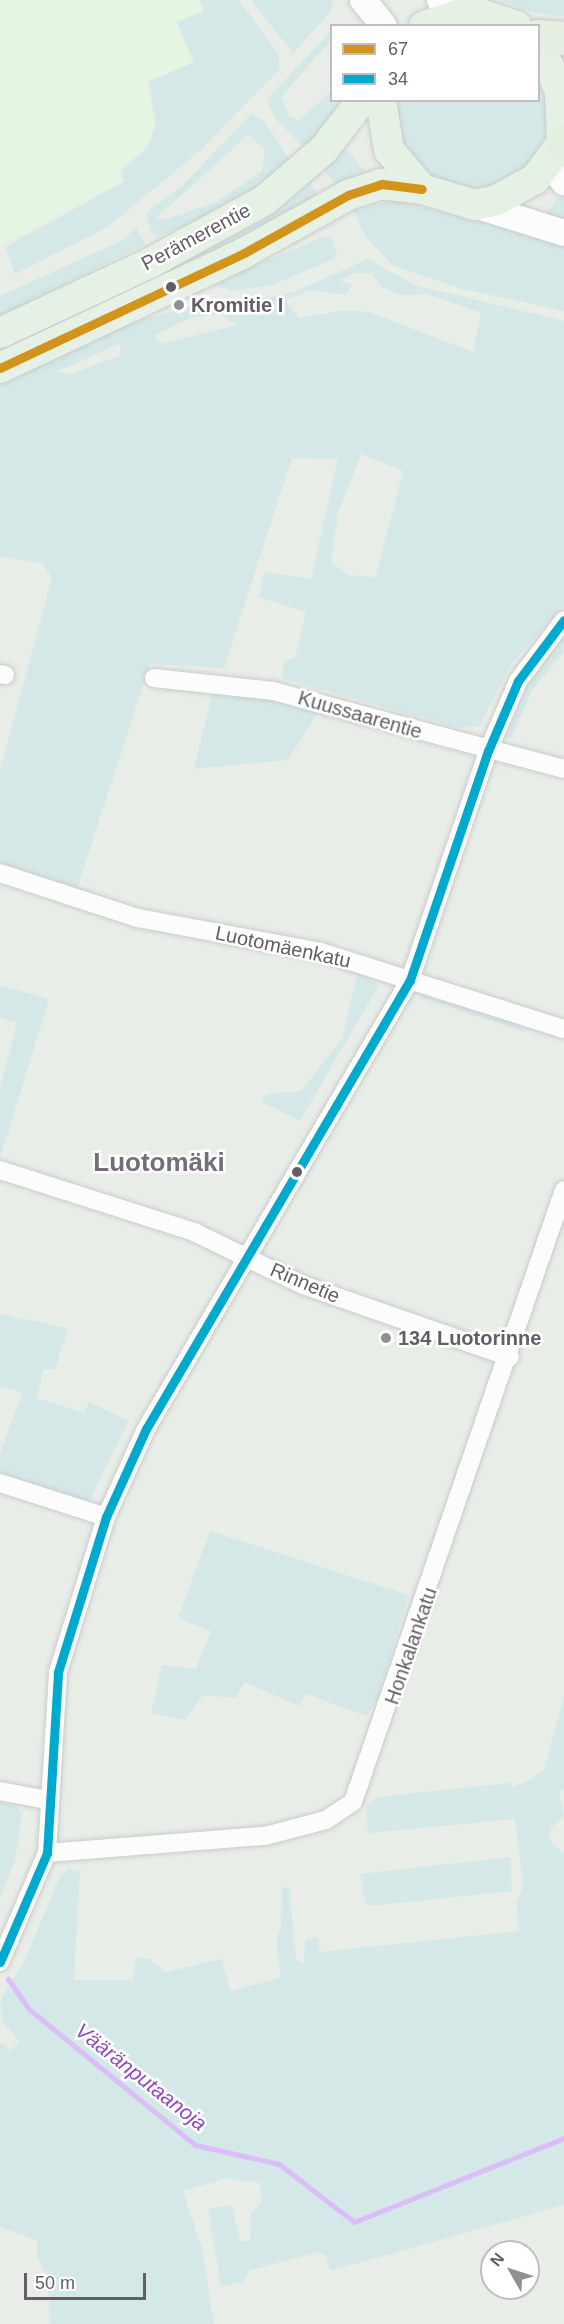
<!DOCTYPE html>
<meta charset="utf-8">
<style>
body{margin:0}
#map{position:relative;width:564px;height:2324px;overflow:hidden;background:#e8ede8;font-family:Helvetica,sans-serif}
div>[style]{position:absolute}
[style*='--x']{left:calc(var(--x)*1px);top:calc(var(--y)*1px);width:calc(var(--w)*1px);rotate:calc(var(--a)*1deg)}
.commercial>*{inset:0;background:#e4f6e2}
.green>*{inset:0;background:#d4e8e7}
.stream>*{height:5px;margin:-2.5px;padding:0 2.5px;transform-origin:2.5px;border-radius:2.5px;background:#dbbdf7}
.roads{filter:drop-shadow(0 0 2px #cacbcb) drop-shadow(0 0 2px #cacbcb)}
.minor>*{height:18px;margin:-9px;padding:0 9px;transform-origin:9px;border-radius:9px;background:#fcfcfc}
.secondary>*{height:26px;margin:-13px;padding:0 13px;transform-origin:13px;border-radius:13px;background:#fcfcfc}
.trunk>*{height:30px;margin:-15px;padding:0 15px;transform-origin:15px;border-radius:15px;background:#e6f1e5}
.motorway>*{height:33px;margin:-16.5px;padding:0 16.5px;transform-origin:16.5px;border-radius:16.5px;background:#e4efe2}
.bus-1>*{height:9px;margin:-4.5px;padding:0 4.5px;transform-origin:4.5px;border-radius:4.5px;background:#d2941a}
.bus-2>*{height:9px;margin:-4.5px;padding:0 4.5px;transform-origin:4.5px;border-radius:4.5px;background:#00a9ce}
.dots>*{width:16px;height:16px;translate:-50% -50%;box-sizing:border-box;border:3px solid #fff;border-radius:50%}
span{translate:-50% -50%;white-space:nowrap;text-align:center;line-height:1.15;-webkit-text-stroke:5px #fff;paint-order:stroke}
.street-label{font-size:20px;color:#635d66}
.poi-label{font-size:20px;color:#635d66;font-weight:700}
.left{translate:0 -50%;text-align:left}
.water-label{font-size:21px;color:#9349c1;font-style:italic}
.district-label{font-size:26px;color:#746e78;font-weight:700}
.legend{position:absolute;left:330px;top:24px;width:210px;height:78px;box-sizing:border-box;background:#fff;border:2px solid #c1bec2;margin:0;padding:8px 10px;list-style:none;font-size:18px;color:#635d66}
.legend li{display:flex;align-items:center;gap:12px;height:30px}
.legend b{width:30px;border:2px solid #c1bec2}
.north{position:absolute;left:480px;top:2240px;width:60px;height:60px;box-sizing:border-box;background:#fff;border:2px solid #c1bec2;border-radius:50%;rotate:309deg;font-size:16px;font-weight:700;line-height:24px;text-align:center;color:#635d66}
.north::after{content:'';display:block;margin:auto;width:21px;height:27px;background:#928f94;clip-path:polygon(50% 0,100% 100%,50% 72%,0 100%)}
.scale{position:absolute;left:24px;top:2273px;width:122px;height:27px;box-sizing:border-box;border:3px solid #635d66;border-top:0;padding-left:8px;font-size:18px;line-height:21px;white-space:nowrap;color:#635d66;-webkit-text-stroke:4px #fff;paint-order:stroke}
</style>
<div id="map">
<div class="commercial">
<div style="clip-path:polygon(0 0,198px 0,203px 11px,175px 21px,193px 62px,146px 81px,154px 124px,146px 147px,117px 170px,123px 181px,0 245px)"></div>
</div>
<div class="green">
<div style="clip-path:polygon(200px 0,239px 0,279px 55px,279px 70px,201px 150px,106px 228px,15px 274px,5px 247px,124px 182px,121px 171px,148px 147px,156px 124px,149px 82px,194px 62px,177px 22px,204px 11px)"></div>
<div style="clip-path:polygon(251px 0,333px 0,331px 11px,293px 53px)"></div>
<div style="clip-path:polygon(501px 0,564px 0,564px 16px,535px 13px)"></div>
<div style="clip-path:polygon(331px 31px,331px 40px,281px 97px,290px 117px,299px 121px,331px 91px,332px 100px,348px 101px,306px 149px,274px 117px,267px 99px)"></div>
<div style="clip-path:polygon(539px 63px,550px 130px,524px 170px,496px 185px,469px 188px,428px 175px,400px 145px,390px 101px,538px 100px)"></div>
<div style="clip-path:polygon(evenodd,251px 114px,265px 122px,292px 163px,222px 212px,159px 236px,151px 233px,146px 213px,181px 187px,251px 114px,248px 135px,265px 150px,262px 171px,216px 202px,163px 220px,156px 218px,248px 135px)"></div>
<div style="clip-path:polygon(342px 145px,365px 171px,337px 186px,323px 169px)"></div>
<div style="clip-path:polygon(308px 182px,319px 196px,283px 219px,0 357px,0 344px)"></div>
<div style="clip-path:polygon(562px 194px,564px 196px,564px 223px,544px 216px)"></div>
<div style="clip-path:polygon(394px 200px,564px 243px,564px 311px,463px 289px,392px 265px,365px 236px,354px 211px)"></div>
<div style="clip-path:polygon(136px 228px,145px 244px,0 317px,0 296px,121px 241px)"></div>
<div style="clip-path:polygon(325px 236px,331px 237px,337px 254px,329px 261px,272px 285px,232px 291px,218px 286px,222px 280px)"></div>
<div style="clip-path:polygon(evenodd,368px 259px,415px 285px,564px 321px,564px 605px,512px 663px,479px 726px,459px 728px,281px 678px,285px 662px,295px 657px,306px 612px,259px 597px,264px 572px,311px 579px,338px 459px,292px 458px,224px 668px,150px 664px,76px 892px,0 863px,0 770px,52px 578px,42px 563px,0 556px,0 382px,120px 326px,199px 304px,232px 305px,294px 292px,368px 259px,357px 273px,372px 273px,381px 287px,399px 295px,427px 294px,481px 313px,473px 352px,369px 312px,346px 310px,299px 318px,288px 305px,287px 299px,311px 290px,345px 295px,352px 285px,339px 280px,357px 273px,368px 259px,220px 314px,238px 325px,161px 344px,154px 336px,189px 318px,220px 314px,368px 259px,119px 344px,121px 355px,69px 375px,58px 371px,119px 344px,368px 259px,361px 454px,403px 471px,376px 577px,348px 575px,331px 562px,338px 513px,361px 454px)"></div>
<div style="clip-path:polygon(564px 631px,564px 652px,532px 690px,511px 738px,507px 737px,526px 683px)"></div>
<div style="clip-path:polygon(213px 690px,269px 697px,319px 711px,288px 760px,194px 769px)"></div>
<div style="clip-path:polygon(357px 974px,379px 985px,300px 1121px,262px 1102px,266px 1094px,301px 1091px,342px 1039px)"></div>
<div style="clip-path:polygon(0 986px,49px 999px,0 1159px,0 1089px,17px 1023px,0 1018px)"></div>
<div style="clip-path:polygon(420px 995px,519px 1024px,525px 1032px,420px 997px)"></div>
<div style="clip-path:polygon(0 1314px,68px 1328px,55px 1370px,43px 1370px,37px 1398px,84px 1413px,89px 1402px,129px 1421px,89px 1501px,0 1473px,0 1454px,22px 1393px,0 1386px)"></div>
<div style="clip-path:polygon(210px 1531px,408px 1595px,377px 1701px,366px 1716px,306px 1694px,299px 1706px,245px 1682px,235px 1698px,203px 1695px,185px 1720px,151px 1713px,162px 1665px,196px 1669px,211px 1631px,178px 1618px)"></div>
<div style="clip-path:polygon(564px 1696px,564px 1788px,559px 1793px,564px 1815px,551px 1828px,549px 1840px,564px 1853px,564px 2205px,330px 2271px,326px 2255px,317px 2252px,249px 2271px,243px 2282px,221px 2286px,208px 2209px,232px 2205px,240px 2241px,250px 2242px,251px 2214px,261px 2203px,260px 2183px,227px 2178px,183px 2191px,202px 2248px,214px 2324px,50px 2324px,48px 2278px,37px 2257px,37px 2240px,0 2227px,0 2042px,10px 2050px,20px 2043px,3px 2022px,0 2001px,25px 1960px,59px 1878px,68px 1869px,80px 1871px,74px 1980px,133px 1980px,136px 1957px,150px 1959px,166px 1972px,221px 1959px,231px 1991px,281px 1978px,276px 1939px,281px 1929px,282px 1888px,289px 1887px,296px 1959px,304px 1964px,305px 1940px,318px 1938px,320px 1952px,519px 1931px,516px 1903px,523px 1886px,515px 1819px,368px 1833px,366px 1807px,378px 1797px,511px 1783px,512px 1788px,531px 1779px,544px 1770px)"></div>
<div style="clip-path:polygon(0 1802px,15px 1805px,22px 1814px,15px 1860px,0 1899px)"></div>
<div style="clip-path:polygon(510px 1857px,512px 1891px,369px 1906px,365px 1902px,360px 1874px)"></div>
</div>
<div class="stream">
<div style="--x:8;--y:1979;--w:37;--a:55"></div>
<div style="--x:29;--y:2009;--w:215;--a:39.3"></div>
<div style="--x:195;--y:2145;--w:86;--a:12.7"></div>
<div style="--x:279;--y:2164;--w:95;--a:37.7"></div>
<div style="--x:354;--y:2222;--w:226;--a:-21.8"></div>
</div>
<div class="roads">
<div class="minor">
<div style="--x:0;--y:674;--w:5;--a:11"></div>
<div style="--x:154;--y:678;--w:120;--a:6.2"></div>
<div style="--x:273;--y:691;--w:301;--a:15"></div>
<div style="--x:0;--y:873;--w:145;--a:18.1"></div>
<div style="--x:138;--y:918;--w:186;--a:10.5"></div>
<div style="--x:321;--y:952;--w:255;--a:17.6"></div>
<div style="--x:0;--y:1170;--w:204;--a:17.7"></div>
<div style="--x:194;--y:1232;--w:121;--a:25.9"></div>
<div style="--x:303;--y:1285;--w:219;--a:19.2"></div>
<div style="--x:0;--y:1483;--w:111;--a:17.8"></div>
<div style="--x:0;--y:1791;--w:48;--a:10.8"></div>
<div style="--x:47;--y:1853;--w:219;--a:-4.5"></div>
<div style="--x:265;--y:1836;--w:63;--a:-14.7"></div>
<div style="--x:326;--y:1820;--w:32;--a:-34"></div>
<div style="--x:353;--y:1802;--w:647;--a:-70.98"></div>
<div style="--x:0;--y:1962;--w:119;--a:-66.7"></div>
<div style="--x:47;--y:1853;--w:181;--a:-86.5"></div>
<div style="--x:58;--y:1672;--w:162;--a:-72.8"></div>
<div style="--x:106;--y:1517;--w:97;--a:-65.6"></div>
<div style="--x:146;--y:1429;--w:521;--a:-59.55"></div>
<div style="--x:410;--y:980;--w:242;--a:-71.2"></div>
<div style="--x:488;--y:751;--w:76;--a:-66.8"></div>
<div style="--x:518;--y:681;--w:76;--a:-53"></div>
</div>
<div class="secondary">
<div style="--x:363;--y:0;--w:33;--a:51"></div>
<div style="--x:440;--y:0;--w:33;--a:20"></div>
<div style="--x:550;--y:163;--w:24;--a:54"></div>
<div style="--x:475;--y:205;--w:93;--a:17.5"></div>
</div>
<div class="trunk">
<div style="--x:424;--y:26;--w:49;--a:-17.7"></div>
<div style="--x:471;--y:11;--w:48;--a:18.1"></div>
<div style="--x:381;--y:100;--w:51;--a:80.9"></div>
<div style="--x:389;--y:150;--w:51;--a:49.8"></div>
<div style="--x:422;--y:189;--w:55;--a:16.8"></div>
<div style="--x:475;--y:205;--w:23;--a:-13"></div>
<div style="--x:497;--y:200;--w:43;--a:-28.9"></div>
<div style="--x:535;--y:179;--w:45;--a:-53.1"></div>
<div style="--x:562;--y:143;--w:52;--a:-92.2"></div>
<div style="--x:560;--y:91;--w:53;--a:-114.6"></div>
<div style="--x:0;--y:333;--w:166;--a:-25"></div>
<div style="--x:150;--y:263;--w:131;--a:-28.7"></div>
<div style="--x:265;--y:200;--w:78;--a:-40.8"></div>
<div style="--x:324;--y:149;--w:62;--a:-52.2"></div>
<div style="--x:0;--y:368;--w:270;--a:-25.2"></div>
<div style="--x:244;--y:253;--w:119;--a:-29.1"></div>
<div style="--x:348;--y:195;--w:36;--a:-18"></div>
<div style="--x:382;--y:184;--w:40;--a:7.1"></div>
</div>
<div class="motorway">
<div style="--x:538;--y:36;--w:26;--a:4"></div>
<div style="--x:562;--y:143;--w:4;--a:-63"></div>
</div>
</div>
<div class="bus-1">
<div style="--x:0;--y:368;--w:270;--a:-25.2"></div>
<div style="--x:244;--y:253;--w:119;--a:-29.1"></div>
<div style="--x:348;--y:195;--w:36;--a:-18"></div>
<div style="--x:382;--y:184;--w:40;--a:7.1"></div>
</div>
<div class="bus-2">
<div style="--x:0;--y:1962;--w:119;--a:-66.7"></div>
<div style="--x:47;--y:1853;--w:181;--a:-86.5"></div>
<div style="--x:58;--y:1672;--w:162;--a:-72.8"></div>
<div style="--x:106;--y:1517;--w:97;--a:-65.6"></div>
<div style="--x:146;--y:1429;--w:521;--a:-59.55"></div>
<div style="--x:410;--y:980;--w:242;--a:-71.2"></div>
<div style="--x:488;--y:751;--w:76;--a:-66.8"></div>
<div style="--x:518;--y:681;--w:76;--a:-53"></div>
</div>
<div class="dots">
<div style="left:171px;top:287px;background:#635d66"></div>
<div style="left:179px;top:305px;background:#928f94"></div>
<div style="left:297px;top:1172px;background:#635d66"></div>
<div style="left:386px;top:1338px;background:#928f94"></div>
</div>
<div class="street-label">
<span style="left:196px;top:237px;rotate:-28deg">Perämerentie</span>
<span style="left:360px;top:715px;rotate:16deg">Kuussaarentie</span>
<span style="left:283px;top:947px;rotate:12deg">Luotomäenkatu</span>
<span style="left:305px;top:1283px;rotate:23deg">Rinnetie</span>
<span style="left:411px;top:1646px;rotate:-71deg">Honkalankatu</span>
</div>
<div class="poi-label">
<span class="left" style="left:191px;top:305px">Kromitie I</span>
<span class="left" style="left:398px;top:1338px">134 Luotorinne</span>
</div>
<div class="water-label">
<span style="left:141px;top:2077px;rotate:38deg">Vääränputaanoja</span>
</div>
<div class="district-label">
<span style="left:159px;top:1163px">Luotomäki</span>
</div>
<ul class="legend">
<li><b style="height:8px;background:#d2941a"></b>67</li>
<li><b style="height:8px;background:#00a9ce"></b>34</li>
</ul>
<div class="north">N</div>
<div class="scale">50 m</div>
</div>
